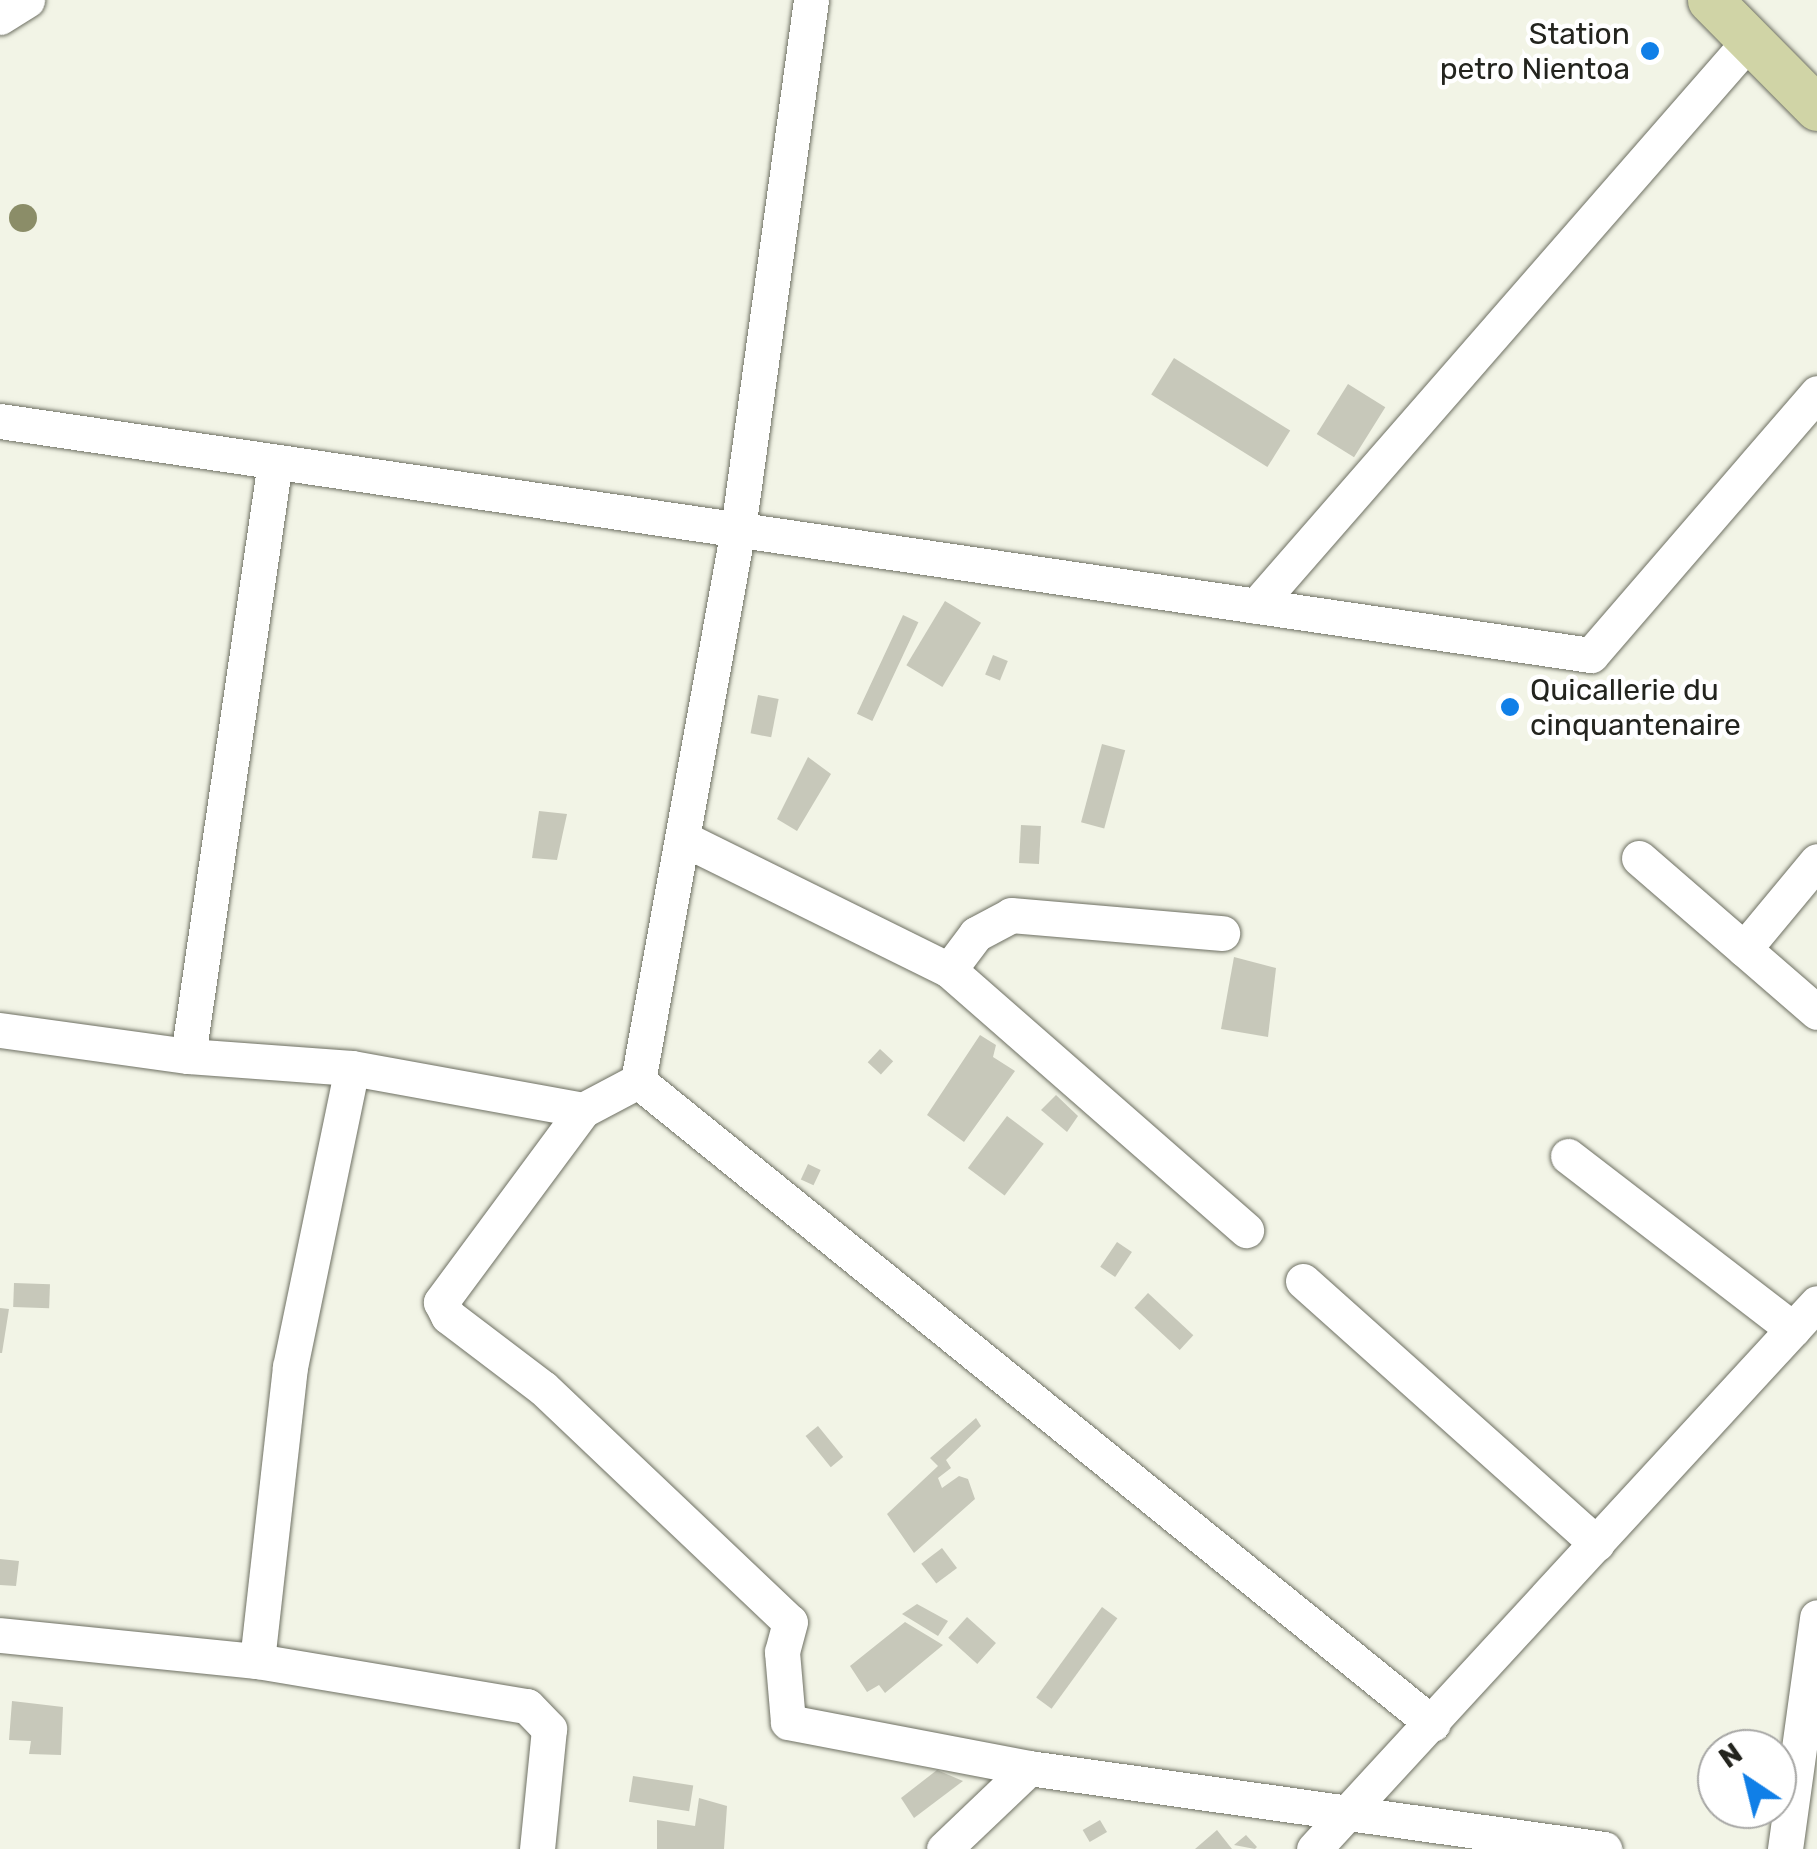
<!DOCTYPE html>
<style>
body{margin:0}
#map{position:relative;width:1817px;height:1849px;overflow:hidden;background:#f2f4e6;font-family:Rubik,sans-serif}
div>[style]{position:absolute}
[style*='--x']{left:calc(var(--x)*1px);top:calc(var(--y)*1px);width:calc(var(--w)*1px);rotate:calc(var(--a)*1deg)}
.building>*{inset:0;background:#c7c8ba;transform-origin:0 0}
.roads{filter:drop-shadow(0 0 2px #6e7063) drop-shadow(0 0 2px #6e7063)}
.minor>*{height:35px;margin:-17.5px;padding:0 17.5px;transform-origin:17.5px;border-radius:17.5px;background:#fff}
.major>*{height:45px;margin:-22.5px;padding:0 22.5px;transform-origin:22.5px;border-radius:22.5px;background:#d0d4a6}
.trees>*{width:28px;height:28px;margin:-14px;border-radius:50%;background:#8b8d68}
.dots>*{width:28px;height:28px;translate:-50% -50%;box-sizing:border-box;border:5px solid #fff;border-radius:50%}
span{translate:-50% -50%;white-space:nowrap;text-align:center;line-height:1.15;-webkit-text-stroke:9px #fff;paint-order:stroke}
.poi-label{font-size:30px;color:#23241e}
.right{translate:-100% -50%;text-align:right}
.left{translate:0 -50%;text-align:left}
.north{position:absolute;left:1697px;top:1729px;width:100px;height:100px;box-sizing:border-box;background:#fff;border:2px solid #a7a7a5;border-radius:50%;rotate:325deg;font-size:28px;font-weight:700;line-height:40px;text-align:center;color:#23241e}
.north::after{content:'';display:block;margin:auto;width:35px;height:45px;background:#107fe7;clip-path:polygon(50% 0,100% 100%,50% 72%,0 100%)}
</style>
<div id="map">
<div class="building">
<div style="left:1174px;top:358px;width:137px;height:43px;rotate:32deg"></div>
<div style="left:1348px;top:384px;width:44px;height:59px;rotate:32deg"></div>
<div style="left:945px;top:601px;width:42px;height:75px;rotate:31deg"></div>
<div style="left:903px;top:615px;width:17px;height:109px;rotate:25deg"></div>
<div style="left:993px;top:655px;width:16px;height:21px;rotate:22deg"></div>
<div style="left:758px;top:695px;width:21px;height:39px;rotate:11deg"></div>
<div style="left:1102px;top:744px;width:24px;height:81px;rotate:15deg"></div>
<div style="clip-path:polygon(808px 757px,831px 774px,797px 831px,777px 819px)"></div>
<div style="clip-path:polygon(539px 811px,567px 814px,557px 860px,532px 858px)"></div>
<div style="left:1021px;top:825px;width:20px;height:38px;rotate:3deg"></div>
<div style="clip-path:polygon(1234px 957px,1276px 968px,1268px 1037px,1221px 1029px)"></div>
<div style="clip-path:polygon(980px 1035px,996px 1045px,993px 1057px,1015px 1071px,964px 1142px,927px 1115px)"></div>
<div style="left:880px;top:1049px;width:18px;height:18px;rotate:43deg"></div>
<div style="clip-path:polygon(1056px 1095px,1078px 1116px,1067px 1132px,1041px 1110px)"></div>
<div style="left:1007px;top:1116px;width:46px;height:65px;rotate:37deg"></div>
<div style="left:808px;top:1164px;width:14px;height:17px;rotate:25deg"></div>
<div style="left:1117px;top:1242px;width:18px;height:30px;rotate:34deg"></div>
<div style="left:14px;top:1283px;width:36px;height:24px;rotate:2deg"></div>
<div style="left:1148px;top:1293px;width:62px;height:20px;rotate:43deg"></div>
<div style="clip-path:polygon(0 1308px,9px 1309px,2px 1353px,0 1353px)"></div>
<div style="clip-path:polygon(976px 1418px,981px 1426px,946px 1460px,951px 1468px,938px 1478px,942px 1488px,959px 1476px,968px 1479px,975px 1499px,914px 1553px,887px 1514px,938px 1466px,930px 1458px)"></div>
<div style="left:818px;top:1426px;width:40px;height:16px;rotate:51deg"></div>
<div style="left:942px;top:1548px;width:25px;height:26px;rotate:53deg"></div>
<div style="clip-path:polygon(0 1559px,19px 1561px,16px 1586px,0 1585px)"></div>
<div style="clip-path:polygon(917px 1604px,948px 1621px,938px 1636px,902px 1614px)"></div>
<div style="left:1102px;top:1607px;width:19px;height:112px;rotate:36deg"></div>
<div style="left:967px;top:1617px;width:39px;height:28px;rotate:42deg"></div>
<div style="clip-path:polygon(905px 1622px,943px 1645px,885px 1693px,879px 1685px,867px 1692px,850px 1666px)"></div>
<div style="clip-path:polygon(12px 1701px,63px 1707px,61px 1755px,29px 1754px,31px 1741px,9px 1740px)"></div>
<div style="clip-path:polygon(937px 1770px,963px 1781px,914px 1818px,901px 1798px)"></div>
<div style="left:633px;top:1776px;width:61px;height:26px;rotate:9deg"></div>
<div style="clip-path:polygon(699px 1798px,727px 1806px,724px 1849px,657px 1849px,657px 1820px,695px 1826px)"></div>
<div style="left:1100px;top:1820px;width:14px;height:20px;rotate:60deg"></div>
<div style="clip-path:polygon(1217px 1830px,1232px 1849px,1195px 1849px)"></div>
<div style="clip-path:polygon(1246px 1835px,1257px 1847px,1255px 1849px,1234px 1845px)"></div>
</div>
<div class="roads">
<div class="minor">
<div style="--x:0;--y:17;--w:32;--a:-32"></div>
<div style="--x:0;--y:421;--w:1608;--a:8.37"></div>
<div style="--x:1591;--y:655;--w:346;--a:-49.2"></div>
<div style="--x:1256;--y:606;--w:751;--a:-48.89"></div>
<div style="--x:686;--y:840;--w:293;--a:26.3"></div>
<div style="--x:949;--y:970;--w:395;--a:41.2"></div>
<div style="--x:1639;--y:858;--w:235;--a:40.9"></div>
<div style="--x:1744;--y:949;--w:114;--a:-50.3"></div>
<div style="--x:949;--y:970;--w:45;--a:-53.1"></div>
<div style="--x:976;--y:934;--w:40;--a:-28"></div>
<div style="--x:1011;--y:915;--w:212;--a:4.9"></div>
<div style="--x:0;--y:1030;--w:190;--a:7.9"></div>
<div style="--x:188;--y:1056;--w:164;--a:4.2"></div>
<div style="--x:352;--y:1068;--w:235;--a:10.3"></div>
<div style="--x:188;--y:1056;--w:600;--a:-81.67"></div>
<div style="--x:638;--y:1081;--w:62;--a:152.2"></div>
<div style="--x:583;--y:1110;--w:239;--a:126.5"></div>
<div style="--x:441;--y:1302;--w:16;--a:63"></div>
<div style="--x:448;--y:1316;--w:119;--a:37.2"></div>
<div style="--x:543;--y:1388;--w:340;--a:43.5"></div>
<div style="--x:790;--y:1622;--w:31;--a:105"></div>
<div style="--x:782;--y:1652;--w:70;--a:85.1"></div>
<div style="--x:788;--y:1722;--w:245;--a:10.8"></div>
<div style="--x:1029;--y:1768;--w:581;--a:8.02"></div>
<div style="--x:638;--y:1081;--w:561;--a:-79.73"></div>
<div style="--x:738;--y:529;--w:534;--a:-82.14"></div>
<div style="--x:638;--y:1081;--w:1022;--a:38.97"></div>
<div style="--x:1568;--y:1156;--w:284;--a:37.6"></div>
<div style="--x:1303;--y:1281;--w:394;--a:41.8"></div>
<div style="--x:0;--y:1635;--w:258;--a:5.8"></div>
<div style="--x:257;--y:1661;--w:274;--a:9.5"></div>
<div style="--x:527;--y:1706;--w:32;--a:46"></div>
<div style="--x:549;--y:1729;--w:121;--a:95.7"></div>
<div style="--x:257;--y:1661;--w:296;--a:-83.6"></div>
<div style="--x:290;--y:1367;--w:305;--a:-78.3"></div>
<div style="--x:944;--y:1849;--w:117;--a:-43.6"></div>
<div style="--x:1314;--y:1849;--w:742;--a:-47.35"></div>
<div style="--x:1785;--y:1849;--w:234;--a:-82.1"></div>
</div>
<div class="major">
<div style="--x:1710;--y:0;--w:152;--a:45.3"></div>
</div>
</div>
<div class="trees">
<div style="left:23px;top:218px"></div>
</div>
<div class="dots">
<div style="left:1650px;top:51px;background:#107fe7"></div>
<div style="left:1510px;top:707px;background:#107fe7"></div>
</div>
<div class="poi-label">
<span class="right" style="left:1630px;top:51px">Station<br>petro Nientoa</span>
<span class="left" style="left:1530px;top:707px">Quicallerie du<br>cinquantenaire</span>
</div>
<div class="north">N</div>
</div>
